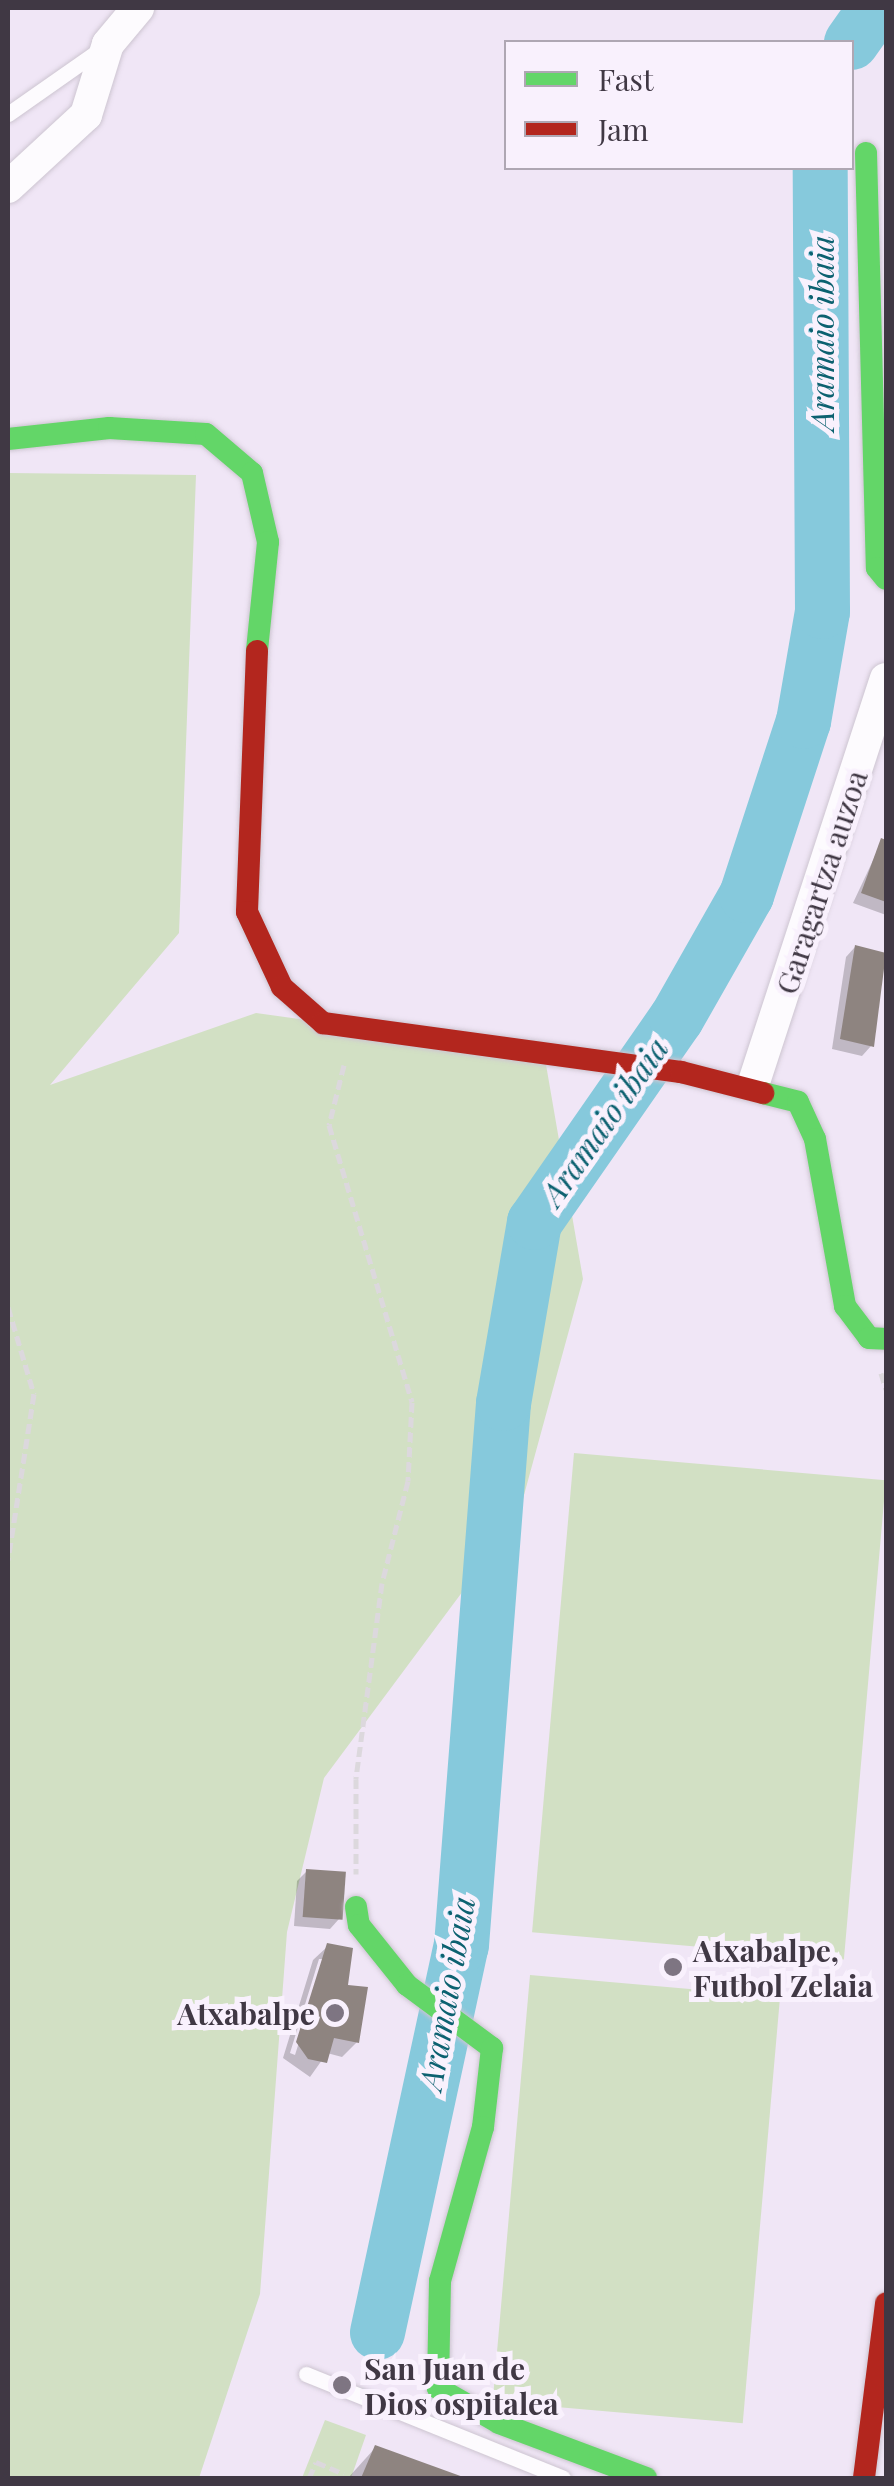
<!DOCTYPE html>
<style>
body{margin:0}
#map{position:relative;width:894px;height:2486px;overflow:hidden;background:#f0e6f6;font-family:"Playfair Display",serif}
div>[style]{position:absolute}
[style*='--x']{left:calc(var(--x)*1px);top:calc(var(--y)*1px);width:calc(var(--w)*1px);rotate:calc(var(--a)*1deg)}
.green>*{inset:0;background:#d2e0c4;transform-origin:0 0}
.shadow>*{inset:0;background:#0003}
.river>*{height:55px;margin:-27.5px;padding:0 27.5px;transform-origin:27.5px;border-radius:27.5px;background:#86c9dc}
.building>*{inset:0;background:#8e8480;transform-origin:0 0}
.path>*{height:5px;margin-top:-2.5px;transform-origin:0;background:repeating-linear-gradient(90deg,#dcd8dd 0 10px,transparent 0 15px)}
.roads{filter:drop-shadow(0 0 2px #cdc5d1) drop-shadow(0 0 2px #cdc5d1)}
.lane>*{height:15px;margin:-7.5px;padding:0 7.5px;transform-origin:7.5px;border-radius:7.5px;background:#fdfbfe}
.street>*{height:32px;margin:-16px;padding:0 16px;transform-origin:16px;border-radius:16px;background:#fdfbfe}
.fast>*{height:22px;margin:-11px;padding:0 11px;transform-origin:11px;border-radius:11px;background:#63d668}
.jam>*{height:22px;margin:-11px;padding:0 11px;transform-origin:11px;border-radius:11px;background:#b3261e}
.dots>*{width:28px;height:28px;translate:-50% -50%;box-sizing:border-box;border:5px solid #f9f1fd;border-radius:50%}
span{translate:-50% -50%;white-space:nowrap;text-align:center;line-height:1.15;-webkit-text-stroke:10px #f9f1fd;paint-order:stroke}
.street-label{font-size:30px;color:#403844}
.poi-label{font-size:30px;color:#403844;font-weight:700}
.left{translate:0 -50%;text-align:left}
.right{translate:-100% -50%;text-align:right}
.water-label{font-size:32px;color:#0c6170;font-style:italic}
.frame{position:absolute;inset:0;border:10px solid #403844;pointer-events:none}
.legend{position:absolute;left:504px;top:40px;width:350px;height:130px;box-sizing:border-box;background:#f9f1fd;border:2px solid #afa7b3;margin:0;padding:12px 18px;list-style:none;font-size:30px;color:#403844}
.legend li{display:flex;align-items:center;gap:20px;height:50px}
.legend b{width:50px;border:2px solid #afa7b3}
</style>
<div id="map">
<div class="green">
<div style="clip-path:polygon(8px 473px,196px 475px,179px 933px,50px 1085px,256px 1013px,544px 1053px,583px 1279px,518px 1517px,324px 1778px,287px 1932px,260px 2294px,199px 2478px,8px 2478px)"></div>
<div style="left:574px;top:1453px;width:313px;height:481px;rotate:5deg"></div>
<div style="left:530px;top:1975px;width:251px;height:428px;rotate:5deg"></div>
<div style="clip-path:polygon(325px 2420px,366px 2435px,351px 2478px,302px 2478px)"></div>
</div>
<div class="shadow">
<div style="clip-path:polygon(882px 841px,886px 842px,886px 915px,853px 903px)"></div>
<div style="clip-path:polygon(855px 947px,886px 955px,871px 1046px,862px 1056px,832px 1049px,846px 957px)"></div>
<div style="clip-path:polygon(307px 1871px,339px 1919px,330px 1929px,294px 1926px,297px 1881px)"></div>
<div style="clip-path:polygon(evenodd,328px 1946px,357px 2042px,342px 2057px,327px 2053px,310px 2077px,283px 2058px,313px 1960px,328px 1946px,319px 1959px,325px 1959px,295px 2055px,290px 2053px,319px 1959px)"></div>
<div style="clip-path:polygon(375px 2448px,460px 2478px,348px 2478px)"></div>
</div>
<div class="river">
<div style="--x:851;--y:42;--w:42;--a:-54.8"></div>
<div style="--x:377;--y:2332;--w:396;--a:-77.8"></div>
<div style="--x:461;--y:1945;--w:544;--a:-85.57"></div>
<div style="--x:503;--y:1403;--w:184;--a:-80.3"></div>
<div style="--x:534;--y:1222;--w:249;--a:-55.2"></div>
<div style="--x:676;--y:1018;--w:142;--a:-60.4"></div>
<div style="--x:746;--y:895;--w:183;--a:-71.9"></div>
<div style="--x:803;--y:721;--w:112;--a:-80.2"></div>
<div style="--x:822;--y:611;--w:443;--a:-90.3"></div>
</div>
<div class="building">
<div style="clip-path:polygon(881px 838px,886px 840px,886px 902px,861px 893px)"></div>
<div style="clip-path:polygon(855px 945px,886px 953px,874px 1047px,840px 1039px)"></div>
<div style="left:306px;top:1869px;width:40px;height:48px;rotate:4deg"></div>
<div style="clip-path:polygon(327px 1943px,353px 1948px,348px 1985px,368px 1987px,359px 2043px,334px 2038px,327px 2063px,308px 2059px,296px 2042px)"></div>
<div style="clip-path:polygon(375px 2445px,466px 2478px,361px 2478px)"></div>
</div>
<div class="path">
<div style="--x:344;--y:1065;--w:62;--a:104"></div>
<div style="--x:329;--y:1125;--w:289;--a:73.3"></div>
<div style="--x:412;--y:1402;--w:79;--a:92.9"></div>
<div style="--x:408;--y:1481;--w:105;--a:104.3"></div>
<div style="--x:382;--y:1583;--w:198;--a:97.6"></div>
<div style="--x:356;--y:1779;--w:95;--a:90"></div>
<div style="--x:8;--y:1307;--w:91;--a:73.4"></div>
<div style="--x:34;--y:1394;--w:168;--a:98.9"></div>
<div style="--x:881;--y:1373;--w:17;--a:73"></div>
<div style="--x:309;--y:2478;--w:17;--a:-66"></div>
<div style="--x:316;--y:2462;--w:30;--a:23"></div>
</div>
<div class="roads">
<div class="lane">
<div style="--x:8;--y:114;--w:113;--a:-35"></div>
<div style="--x:306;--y:2374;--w:277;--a:22"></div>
</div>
<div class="street">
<div style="--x:8;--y:187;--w:106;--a:-42.7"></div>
<div style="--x:86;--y:115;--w:74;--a:-72.8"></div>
<div style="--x:108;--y:44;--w:47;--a:-50.2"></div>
<div style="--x:753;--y:1085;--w:427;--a:-71.9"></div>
</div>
<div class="fast">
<div style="--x:866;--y:153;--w:415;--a:88.5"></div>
<div style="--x:877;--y:568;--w:14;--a:51"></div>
<div style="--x:8;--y:439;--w:102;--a:-6.2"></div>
<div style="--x:109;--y:428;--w:97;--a:3.5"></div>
<div style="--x:206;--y:434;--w:60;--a:40.3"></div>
<div style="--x:252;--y:473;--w:71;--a:76.9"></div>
<div style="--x:268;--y:542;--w:110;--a:95.8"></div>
<div style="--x:763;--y:1093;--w:36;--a:14"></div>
<div style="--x:798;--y:1102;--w:41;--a:65.3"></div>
<div style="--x:815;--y:1139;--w:170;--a:79.8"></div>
<div style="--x:845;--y:1306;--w:40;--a:53"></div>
<div style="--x:869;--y:1338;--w:17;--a:3"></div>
<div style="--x:356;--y:1907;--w:18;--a:81"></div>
<div style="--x:359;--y:1925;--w:77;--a:51.3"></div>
<div style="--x:407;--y:1985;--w:106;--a:36.5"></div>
<div style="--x:492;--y:2048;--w:80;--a:96.5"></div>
<div style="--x:483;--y:2127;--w:160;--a:105.6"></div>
<div style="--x:440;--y:2281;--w:107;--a:91.1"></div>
<div style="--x:438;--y:2388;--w:70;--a:29.8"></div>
<div style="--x:499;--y:2423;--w:157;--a:20.5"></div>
</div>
<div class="jam">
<div style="--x:257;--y:651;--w:261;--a:92.2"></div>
<div style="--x:247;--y:912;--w:83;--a:65"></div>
<div style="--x:282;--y:987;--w:55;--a:41.3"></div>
<div style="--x:323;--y:1023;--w:361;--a:7.8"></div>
<div style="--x:681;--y:1072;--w:85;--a:14.4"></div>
<div style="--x:864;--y:2478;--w:176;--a:-82.8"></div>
</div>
</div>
<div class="dots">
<div style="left:673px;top:1967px;background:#7e7582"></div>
<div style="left:335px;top:2013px;background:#7e7582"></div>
<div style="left:342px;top:2385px;background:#7e7582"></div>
</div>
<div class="street-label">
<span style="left:821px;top:882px;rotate:-72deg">Garagartza auzoa</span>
</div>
<div class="poi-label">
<span class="left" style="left:693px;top:1967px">Atxabalpe,<br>Futbol Zelaia</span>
<span class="right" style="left:315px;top:2013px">Atxabalpe</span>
<span class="left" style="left:364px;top:2385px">San Juan de<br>Dios ospitalea</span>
</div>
<div class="water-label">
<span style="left:821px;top:333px;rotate:-90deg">Aramaio ibaia</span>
<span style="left:604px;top:1121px;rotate:-55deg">Aramaio ibaia</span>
<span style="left:446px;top:1993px;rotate:-80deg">Aramaio ibaia</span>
</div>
<div class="frame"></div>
<ul class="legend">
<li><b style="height:12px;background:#63d668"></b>Fast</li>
<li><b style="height:12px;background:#b3261e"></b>Jam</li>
</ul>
</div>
